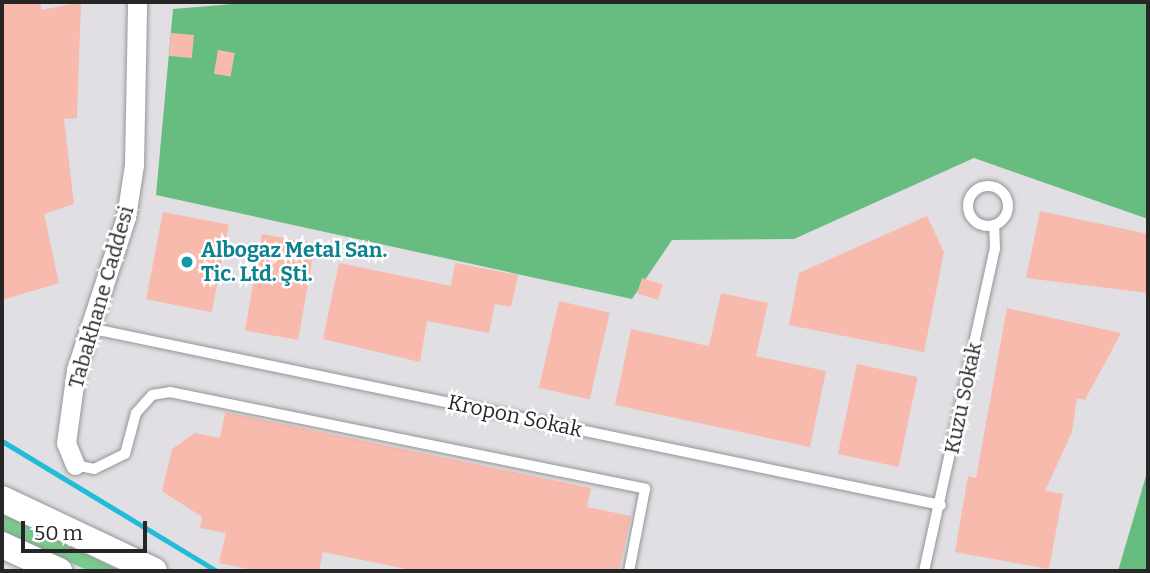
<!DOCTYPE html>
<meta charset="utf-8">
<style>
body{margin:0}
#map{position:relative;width:1150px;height:573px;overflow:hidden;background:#e1dfe3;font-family:Bitter,serif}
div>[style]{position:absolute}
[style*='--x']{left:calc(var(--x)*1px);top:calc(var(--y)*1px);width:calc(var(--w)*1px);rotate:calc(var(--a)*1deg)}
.green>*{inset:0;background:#79ca8e}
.forest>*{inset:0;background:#67bd7f}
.stream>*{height:5px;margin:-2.5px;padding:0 2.5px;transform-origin:2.5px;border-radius:2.5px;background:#23bcd8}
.building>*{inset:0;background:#f7baad;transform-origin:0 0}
.roads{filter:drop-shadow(0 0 2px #969598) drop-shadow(0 0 2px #969598)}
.lane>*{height:10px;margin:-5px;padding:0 5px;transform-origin:5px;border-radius:5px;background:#fff}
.lane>.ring{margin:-5px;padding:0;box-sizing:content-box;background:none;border:10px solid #fff;border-radius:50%}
.street>*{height:19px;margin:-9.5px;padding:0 9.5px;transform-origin:9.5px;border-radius:9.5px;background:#fff}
.secondary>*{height:26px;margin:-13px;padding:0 13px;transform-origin:13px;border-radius:13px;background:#fff}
.dots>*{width:19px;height:19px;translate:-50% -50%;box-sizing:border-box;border:4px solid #fff;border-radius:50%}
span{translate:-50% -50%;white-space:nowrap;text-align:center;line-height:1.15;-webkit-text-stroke:5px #fff;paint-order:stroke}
.culture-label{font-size:21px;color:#0d838f;font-weight:700}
.left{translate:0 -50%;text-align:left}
.street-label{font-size:21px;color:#262627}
.frame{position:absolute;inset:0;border:4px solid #262627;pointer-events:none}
.scale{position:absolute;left:21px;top:521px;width:126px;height:32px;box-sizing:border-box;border:4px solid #262627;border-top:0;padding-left:9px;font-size:21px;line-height:24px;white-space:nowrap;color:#262627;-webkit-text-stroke:5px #fff;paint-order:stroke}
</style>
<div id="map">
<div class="green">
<div style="clip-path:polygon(2px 514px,121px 571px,89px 571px,2px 531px)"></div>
</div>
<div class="forest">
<div style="clip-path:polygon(256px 2px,1148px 2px,1148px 219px,974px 158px,794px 239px,672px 240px,632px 299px,156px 195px,173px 9px)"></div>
<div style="clip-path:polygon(1148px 469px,1148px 571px,1118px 571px)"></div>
</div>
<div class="stream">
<div style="--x:2;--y:441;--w:251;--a:31.2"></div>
</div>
<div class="building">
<div style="clip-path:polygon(2px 2px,40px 2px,42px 10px,81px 2px,77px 118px,64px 119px,74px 204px,44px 214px,59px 283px,2px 300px)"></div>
<div style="left:171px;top:33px;width:23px;height:23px;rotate:5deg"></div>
<div style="left:218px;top:50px;width:17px;height:24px;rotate:10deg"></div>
<div style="clip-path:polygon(1040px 211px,1148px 234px,1148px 293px,1026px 278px)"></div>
<div style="left:163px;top:212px;width:67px;height:89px;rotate:11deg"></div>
<div style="clip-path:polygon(927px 216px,944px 252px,924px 352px,789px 325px,799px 273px)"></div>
<div style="left:262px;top:234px;width:54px;height:98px;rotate:10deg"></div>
<div style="clip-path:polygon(339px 263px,451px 286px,455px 263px,518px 275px,511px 307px,495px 304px,489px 333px,427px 321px,420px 362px,323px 339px)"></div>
<div style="left:642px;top:278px;width:22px;height:16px;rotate:18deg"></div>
<div style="clip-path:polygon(721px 293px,768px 303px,756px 356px,826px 371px,810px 447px,615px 405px,631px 329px,709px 346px)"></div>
<div style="left:559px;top:301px;width:52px;height:89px;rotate:13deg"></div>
<div style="clip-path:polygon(1007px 308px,1121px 333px,1085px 400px,1077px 398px,1072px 432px,1045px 491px,1063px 494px,1049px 569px,955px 552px,968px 476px,976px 478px)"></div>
<div style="left:857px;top:364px;width:62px;height:92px;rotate:12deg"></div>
<div style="clip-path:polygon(225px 412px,591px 488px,587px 507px,631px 516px,619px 571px,416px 571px,323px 552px,319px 571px,259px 571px,219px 563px,226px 533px,200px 528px,202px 517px,162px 491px,172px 449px,195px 433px,220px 438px)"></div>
</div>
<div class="roads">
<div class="lane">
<div class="ring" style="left:968px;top:186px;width:30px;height:30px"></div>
<div style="--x:89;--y:328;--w:870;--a:11.74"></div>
<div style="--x:75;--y:465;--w:19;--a:12"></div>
<div style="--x:94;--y:469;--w:34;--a:-26"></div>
<div style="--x:125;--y:454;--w:42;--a:-75"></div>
<div style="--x:136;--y:413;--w:24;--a:-48"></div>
<div style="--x:152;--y:395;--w:18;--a:-9"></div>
<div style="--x:170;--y:392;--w:485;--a:11.5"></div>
<div style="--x:645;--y:489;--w:84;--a:101"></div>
<div style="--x:924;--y:571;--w:330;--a:-77.6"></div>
<div style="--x:995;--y:249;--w:24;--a:-92"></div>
</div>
<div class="street">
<div style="--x:75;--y:465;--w:24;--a:-112"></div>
<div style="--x:66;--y:443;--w:74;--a:-82.2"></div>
<div style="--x:76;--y:370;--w:161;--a:-71.9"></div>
<div style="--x:126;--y:217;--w:53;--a:-81.3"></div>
<div style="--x:134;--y:165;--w:163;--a:-88.9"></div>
</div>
<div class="secondary">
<div style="--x:2;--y:499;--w:168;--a:25.3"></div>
<div style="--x:2;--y:545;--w:63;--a:24.5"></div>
</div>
</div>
<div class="dots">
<div style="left:187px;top:262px;background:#0f9aa8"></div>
</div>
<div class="culture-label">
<span class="left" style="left:201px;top:262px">Albogaz Metal San.<br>Tic. Ltd. Şti.</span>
</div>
<div class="street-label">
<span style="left:101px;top:297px;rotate:-74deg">Tabakhane Caddesi</span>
<span style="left:963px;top:398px;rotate:-78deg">Kuzu Sokak</span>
<span style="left:515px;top:416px;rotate:12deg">Kropon Sokak</span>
</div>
<div class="frame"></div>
<div class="scale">50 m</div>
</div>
